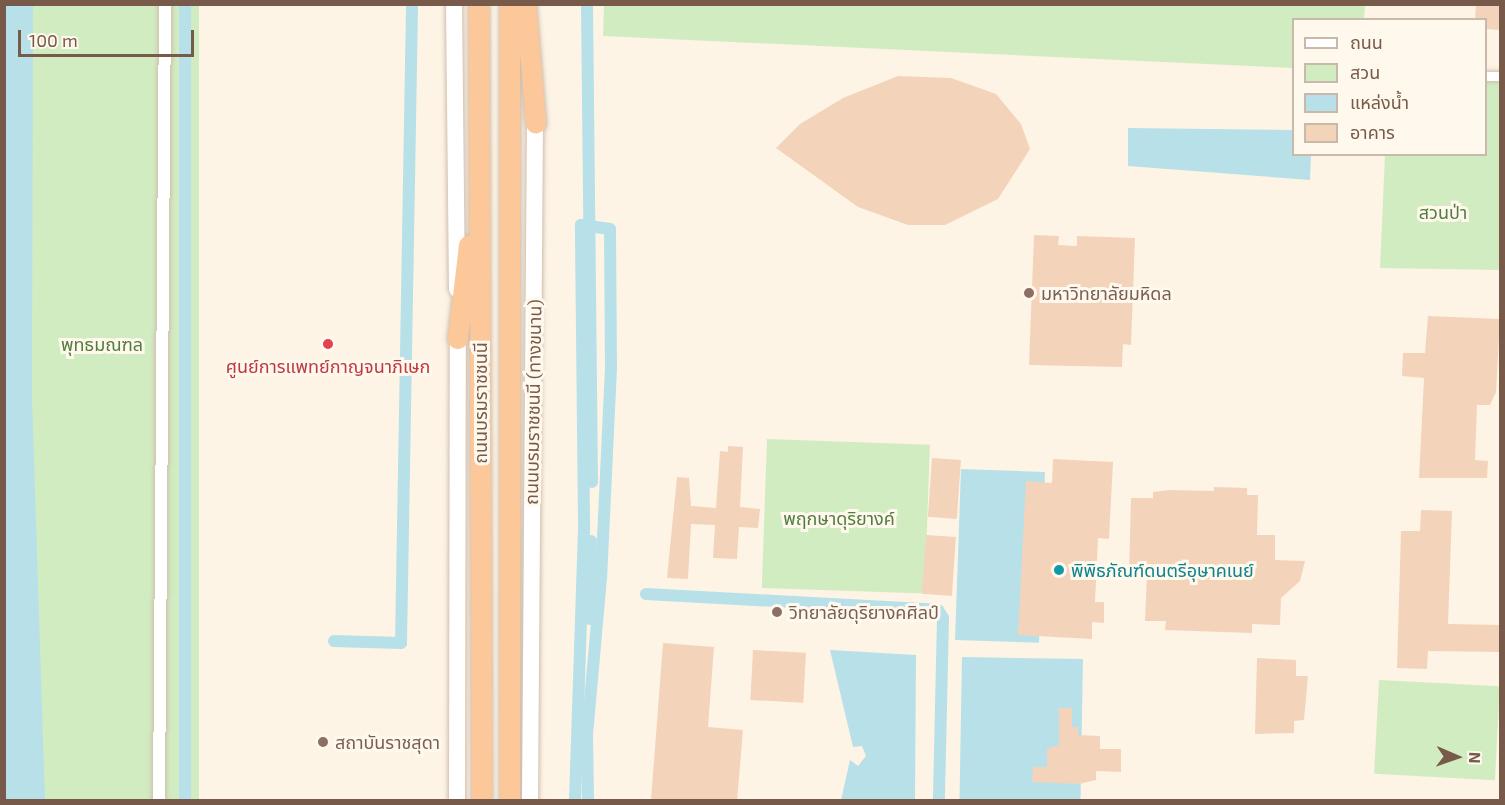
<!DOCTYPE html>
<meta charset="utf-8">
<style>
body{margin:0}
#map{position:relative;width:1505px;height:805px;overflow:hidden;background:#fdf4e5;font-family:"Exo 2","Noto Sans Thai",sans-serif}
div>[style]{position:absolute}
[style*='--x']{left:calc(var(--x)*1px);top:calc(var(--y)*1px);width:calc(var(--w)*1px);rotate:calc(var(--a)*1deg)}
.green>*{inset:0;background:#d2ecc2;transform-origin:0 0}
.water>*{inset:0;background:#b8e0e8;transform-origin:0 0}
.canal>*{height:12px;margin:-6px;padding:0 6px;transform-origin:6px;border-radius:6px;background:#b8e0e8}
.building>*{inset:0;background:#f4d3bb;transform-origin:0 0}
.roads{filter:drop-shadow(0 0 2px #d1bead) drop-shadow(0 0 2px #d1bead)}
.pedestrian>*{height:9px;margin:-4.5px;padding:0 4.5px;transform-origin:4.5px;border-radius:4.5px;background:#fff}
.minor>*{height:12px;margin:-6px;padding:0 6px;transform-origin:6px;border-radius:6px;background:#fff}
.secondary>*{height:16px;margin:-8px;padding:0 8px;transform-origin:8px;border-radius:8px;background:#fff}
.trunk>*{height:20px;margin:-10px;padding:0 10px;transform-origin:10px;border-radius:10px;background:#fcc89a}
.dots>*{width:16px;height:16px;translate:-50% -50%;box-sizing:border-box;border:3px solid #fff8ec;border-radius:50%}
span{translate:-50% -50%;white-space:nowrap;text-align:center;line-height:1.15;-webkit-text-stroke:6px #fff8ec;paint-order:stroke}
.park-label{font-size:18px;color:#517e40}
.education-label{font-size:18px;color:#785e54}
.left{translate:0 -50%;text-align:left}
.health-label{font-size:18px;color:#be3a42}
.street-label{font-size:18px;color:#775a49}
.culture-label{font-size:18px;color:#0d838f}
.frame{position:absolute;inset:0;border:6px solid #775a49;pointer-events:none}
.legend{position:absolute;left:1292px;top:18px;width:195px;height:138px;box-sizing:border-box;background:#fff8ec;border:2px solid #c9b9ab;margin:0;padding:8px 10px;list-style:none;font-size:18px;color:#775a49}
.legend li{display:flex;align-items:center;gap:12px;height:30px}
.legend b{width:30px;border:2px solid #c9b9ab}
.north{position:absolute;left:1427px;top:727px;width:60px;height:60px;-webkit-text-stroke:4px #fff8ec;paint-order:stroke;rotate:92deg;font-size:16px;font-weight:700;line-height:24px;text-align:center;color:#775a49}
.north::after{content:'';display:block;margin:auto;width:21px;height:27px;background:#775a49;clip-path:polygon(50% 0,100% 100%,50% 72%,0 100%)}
.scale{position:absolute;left:18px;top:30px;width:176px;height:27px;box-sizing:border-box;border:3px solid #775a49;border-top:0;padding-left:8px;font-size:18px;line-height:21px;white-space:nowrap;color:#775a49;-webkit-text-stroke:4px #fff8ec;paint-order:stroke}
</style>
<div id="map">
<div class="green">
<div style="left:5px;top:5px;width:194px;height:795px"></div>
<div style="clip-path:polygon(604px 5px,1365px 4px,1365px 5px,1364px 19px,1294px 20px,1293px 68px,603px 36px)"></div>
<div style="clip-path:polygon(1486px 76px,1500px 76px,1500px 270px,1380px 268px,1385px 155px,1486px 154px)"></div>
<div style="left:767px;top:439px;width:163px;height:149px;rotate:2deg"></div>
<div style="left:1379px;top:680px;width:121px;height:94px;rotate:3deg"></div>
</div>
<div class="water">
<div style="clip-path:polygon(33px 4px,32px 398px,45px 800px,5px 800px,4px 5px)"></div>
<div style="clip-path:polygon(1128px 128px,1293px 130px,1294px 154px,1311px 155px,1310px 180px,1128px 166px)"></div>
<div style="left:961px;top:469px;width:84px;height:171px;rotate:2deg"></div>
<div style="clip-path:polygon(830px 650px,916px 655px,915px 800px,841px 800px,850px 760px,858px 766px,866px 756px,862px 746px,853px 747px)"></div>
<div style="left:962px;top:657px;width:121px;height:143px;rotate:1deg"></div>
</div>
<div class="canal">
<div style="--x:587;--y:4;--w:478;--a:89.4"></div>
<div style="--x:646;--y:594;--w:292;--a:3.1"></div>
<div style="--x:938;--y:610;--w:9;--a:58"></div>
<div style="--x:943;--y:618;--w:182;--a:91.3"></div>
<div style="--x:590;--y:619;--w:78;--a:-89.3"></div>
<div style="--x:334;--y:641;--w:67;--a:1.7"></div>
<div style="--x:401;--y:643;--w:639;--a:-89.01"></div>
<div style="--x:185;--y:800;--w:796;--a:-90"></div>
<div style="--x:575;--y:800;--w:277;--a:-88.1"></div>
<div style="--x:584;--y:523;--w:298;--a:-90.6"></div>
<div style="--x:581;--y:225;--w:29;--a:8"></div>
<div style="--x:610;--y:229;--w:139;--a:89.6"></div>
<div style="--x:611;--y:368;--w:210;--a:92.7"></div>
<div style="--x:601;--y:578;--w:157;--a:95.1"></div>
<div style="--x:587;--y:734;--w:66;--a:89.1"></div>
</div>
<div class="building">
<div style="clip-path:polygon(1476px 4px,1500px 4px,1500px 30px,1485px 29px,1485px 20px,1475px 20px)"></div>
<div style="clip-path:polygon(898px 76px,951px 78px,996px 94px,1021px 124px,1030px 149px,998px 199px,945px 225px,908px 225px,858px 207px,776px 148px,800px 124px,843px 98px)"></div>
<div style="clip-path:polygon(1034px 235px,1059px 236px,1058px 245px,1077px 246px,1077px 236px,1135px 238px,1131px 345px,1123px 344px,1122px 367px,1029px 365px)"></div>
<div style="clip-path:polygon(1428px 316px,1500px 319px,1496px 392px,1490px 405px,1477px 405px,1475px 460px,1488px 461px,1487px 478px,1419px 478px,1424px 378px,1402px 376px,1403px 353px,1425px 353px)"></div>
<div style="clip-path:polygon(728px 446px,743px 447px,740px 507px,760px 509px,758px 528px,739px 527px,737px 559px,713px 558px,715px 525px,691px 524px,688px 579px,667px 578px,677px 477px,689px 478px,691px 506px,716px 508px,720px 451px,728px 452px)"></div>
<div style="left:932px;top:458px;width:29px;height:59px;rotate:4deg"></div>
<div style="clip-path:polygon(1053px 459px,1113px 462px,1109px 539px,1098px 538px,1095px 602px,1104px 602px,1104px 623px,1092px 622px,1092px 639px,1018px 635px,1026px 481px,1052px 483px)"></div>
<div style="clip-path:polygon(1214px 487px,1247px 488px,1247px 495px,1258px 495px,1257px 535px,1275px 535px,1275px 560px,1305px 561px,1300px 581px,1281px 598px,1280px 625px,1252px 624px,1252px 633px,1165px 630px,1166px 621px,1145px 621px,1147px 575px,1129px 574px,1131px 498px,1153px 498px,1153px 492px,1169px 490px,1214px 491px)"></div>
<div style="clip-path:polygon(1421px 510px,1452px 511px,1448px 624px,1500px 625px,1500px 652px,1428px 651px,1427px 669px,1397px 668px,1401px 531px,1420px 531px)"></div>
<div style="left:926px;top:535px;width:30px;height:59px;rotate:4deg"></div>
<div style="clip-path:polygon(663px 643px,714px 647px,708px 727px,743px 730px,737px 801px,651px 800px)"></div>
<div style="left:753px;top:650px;width:53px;height:50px;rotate:3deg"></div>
<div style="clip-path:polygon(1257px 658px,1296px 660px,1296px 676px,1308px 676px,1304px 720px,1294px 721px,1294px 733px,1255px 734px)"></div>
<div style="clip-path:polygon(1059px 708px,1072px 708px,1072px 727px,1078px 727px,1078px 735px,1100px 736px,1100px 749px,1121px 749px,1121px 772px,1096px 771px,1096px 780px,1079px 784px,1032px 782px,1033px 767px,1047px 767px,1047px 749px,1059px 745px)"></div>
</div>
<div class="roads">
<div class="pedestrian">
<div style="--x:1486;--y:76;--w:14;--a:0"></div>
</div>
<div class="minor">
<div style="--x:159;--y:800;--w:796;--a:-89.57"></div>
</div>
<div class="secondary">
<div style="--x:454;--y:4;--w:285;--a:89.4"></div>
<div style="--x:457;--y:800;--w:474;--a:-89.9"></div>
<div style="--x:530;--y:800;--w:687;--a:-89.58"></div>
</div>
<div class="trunk">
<div style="--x:479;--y:4;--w:796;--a:89.78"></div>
<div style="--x:510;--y:4;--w:796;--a:90"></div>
<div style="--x:526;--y:4;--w:120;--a:85.2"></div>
<div style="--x:458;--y:339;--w:94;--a:-83.3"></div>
</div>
</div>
<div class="dots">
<div style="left:1029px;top:293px;background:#8d6e63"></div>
<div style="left:328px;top:344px;background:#e0444e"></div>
<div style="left:1059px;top:570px;background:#0f9aa8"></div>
<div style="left:777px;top:612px;background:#8d6e63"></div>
<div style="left:323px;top:742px;background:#8d6e63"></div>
</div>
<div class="park-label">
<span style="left:1443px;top:212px">สวนป่า</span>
<span style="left:102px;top:344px">พุทธมณฑล</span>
<span style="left:839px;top:518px">พฤกษาดุริยางค์</span>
</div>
<div class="education-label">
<span class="left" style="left:1041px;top:293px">มหาวิทยาลัยมหิดล</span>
<span class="left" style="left:789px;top:612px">วิทยาลัยดุริยางคศิลป์</span>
<span class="left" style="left:335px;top:742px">สถาบันราชสุดา</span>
</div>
<div class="health-label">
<span style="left:328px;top:366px">ศูนย์การแพทย์กาญจนาภิเษก</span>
</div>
<div class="street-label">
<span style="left:533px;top:402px;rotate:-89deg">ถนนบรมราชชนนี (ทางขนาน)</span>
<span style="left:480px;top:403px;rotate:-90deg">ถนนบรมราชชนนี</span>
</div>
<div class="culture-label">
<span class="left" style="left:1071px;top:570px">พิพิธภัณฑ์ดนตรีอุษาคเนย์</span>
</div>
<div class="frame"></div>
<ul class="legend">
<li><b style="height:8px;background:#fff"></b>ถนน</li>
<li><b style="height:16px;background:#d2ecc2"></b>สวน</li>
<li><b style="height:16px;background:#b8e0e8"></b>แหล่งน้ำ</li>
<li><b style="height:16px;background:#f4d3bb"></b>อาคาร</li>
</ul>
<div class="north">N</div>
<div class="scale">100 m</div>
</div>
